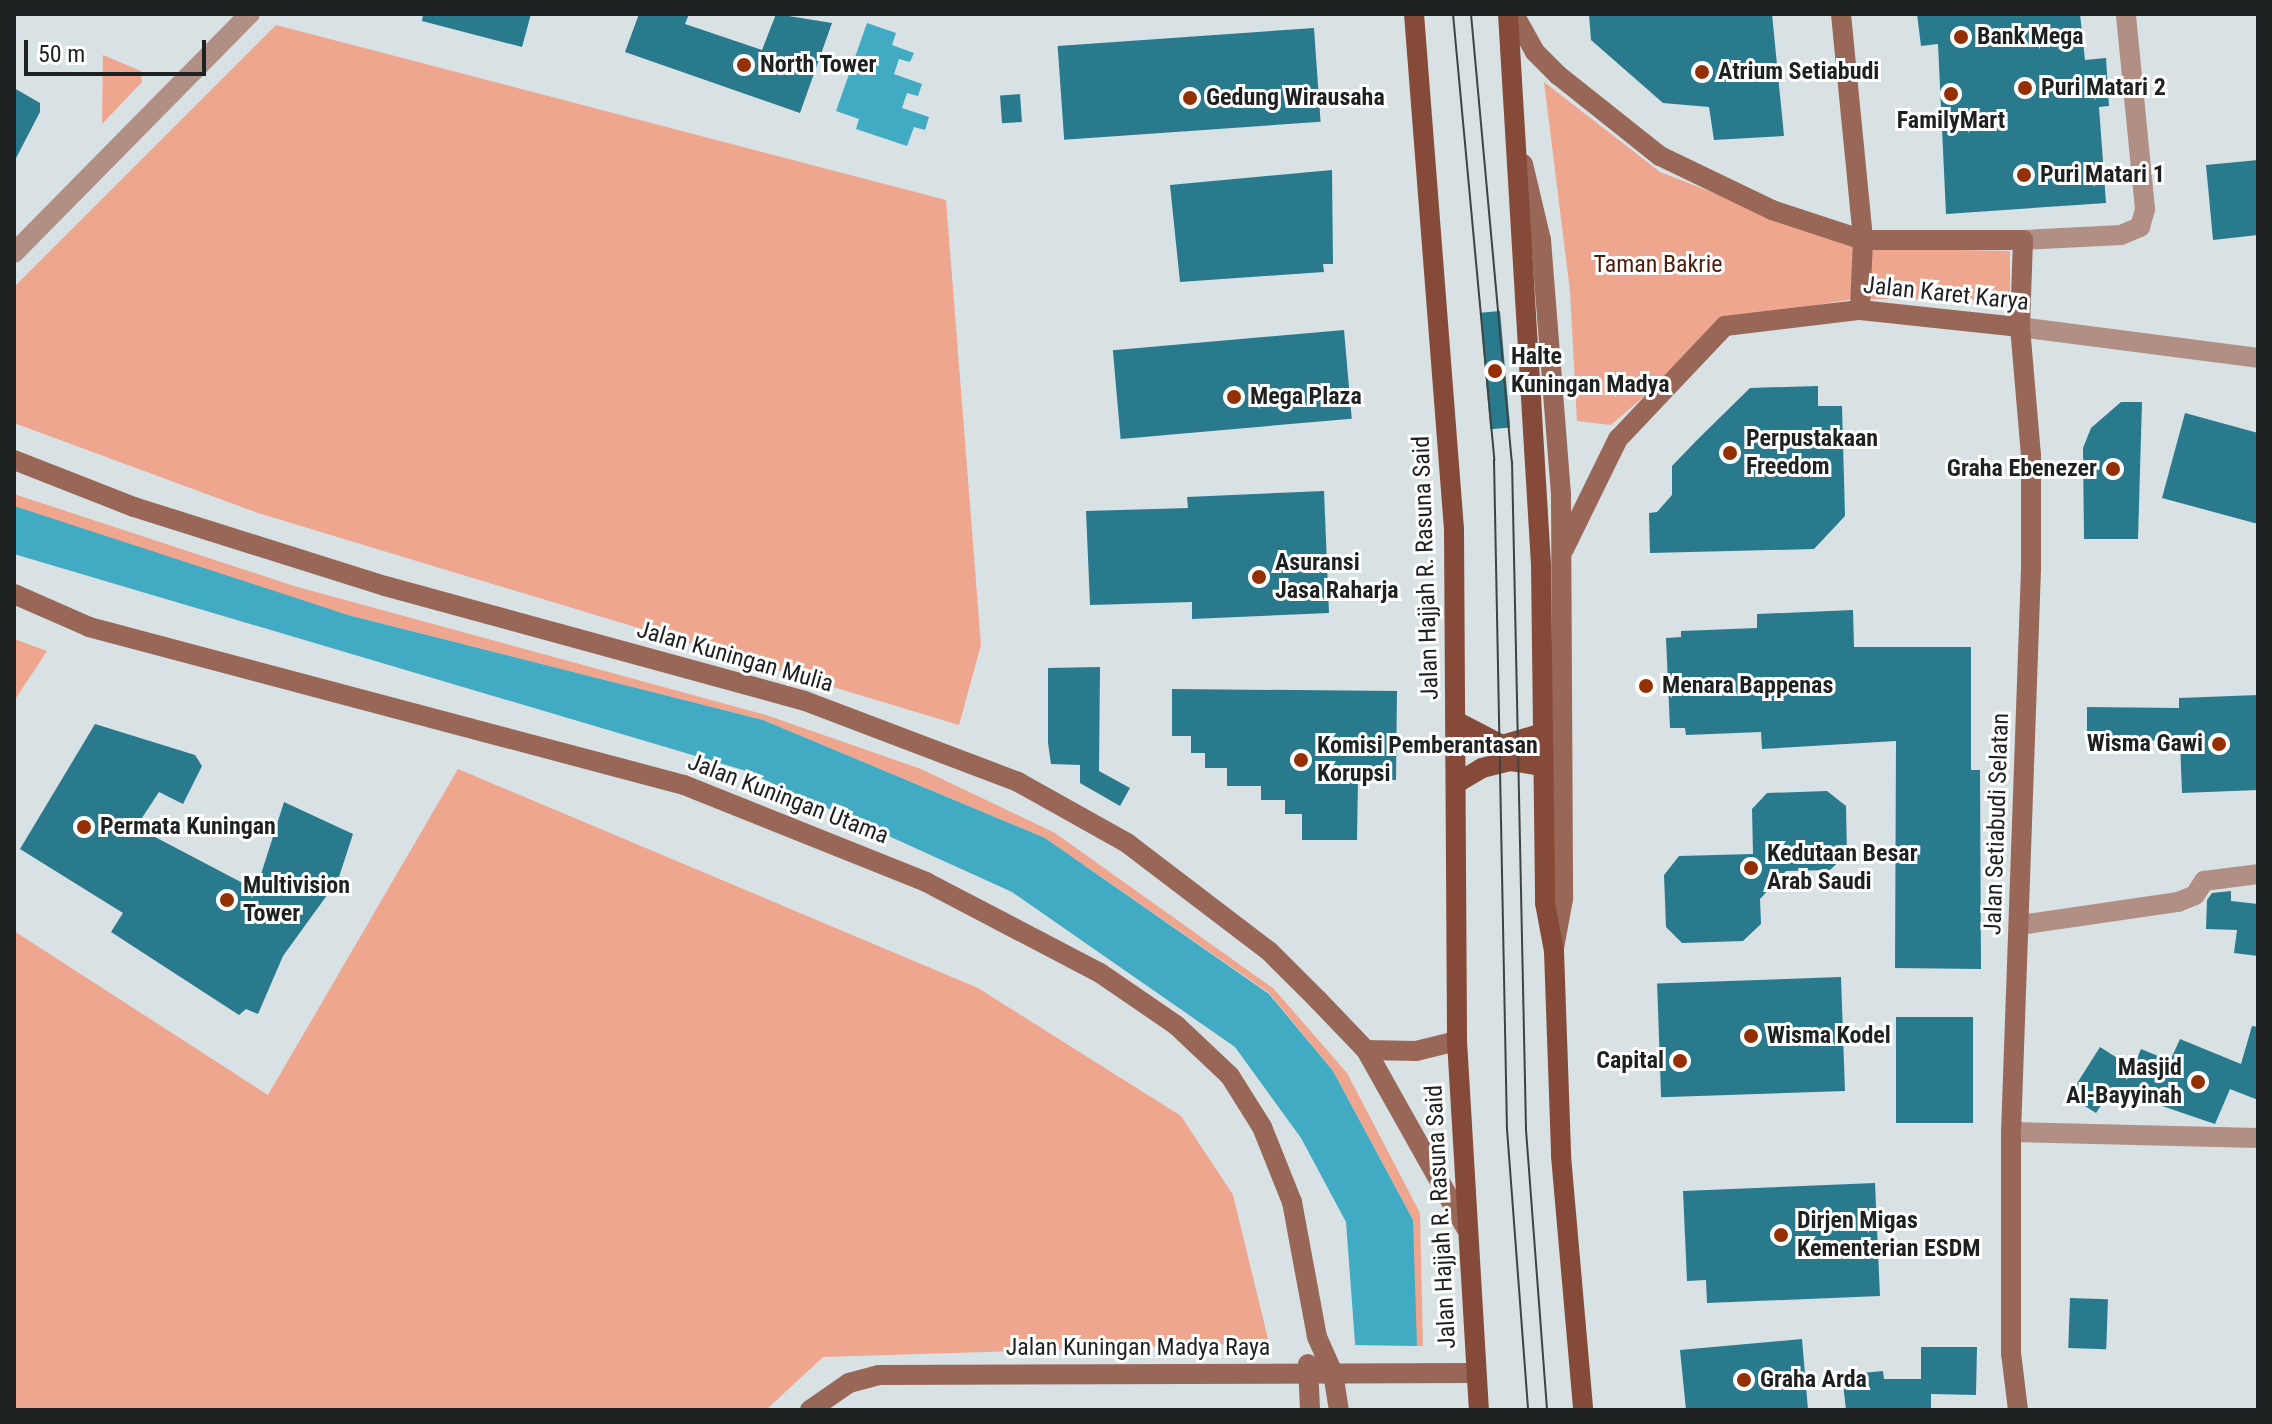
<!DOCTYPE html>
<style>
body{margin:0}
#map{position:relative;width:2272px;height:1424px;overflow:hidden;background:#d8e1e4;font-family:"Roboto Condensed",sans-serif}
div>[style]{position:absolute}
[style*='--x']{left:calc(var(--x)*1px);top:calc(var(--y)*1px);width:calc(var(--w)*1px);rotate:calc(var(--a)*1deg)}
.green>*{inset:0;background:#efa68f}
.water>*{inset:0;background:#42abc4}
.pier>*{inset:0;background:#d8e1e4}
.building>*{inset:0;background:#2a7a8d;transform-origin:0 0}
.street>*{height:20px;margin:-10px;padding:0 10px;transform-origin:10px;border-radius:10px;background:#b28f84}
.secondary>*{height:20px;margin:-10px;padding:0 10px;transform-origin:10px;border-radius:10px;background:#996757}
.primary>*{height:20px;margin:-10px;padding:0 10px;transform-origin:10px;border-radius:10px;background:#864b38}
.tram>*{height:2px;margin:-1px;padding:0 1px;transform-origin:1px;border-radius:1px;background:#3f4344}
.dots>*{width:22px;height:22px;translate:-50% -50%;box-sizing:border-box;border:4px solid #fff;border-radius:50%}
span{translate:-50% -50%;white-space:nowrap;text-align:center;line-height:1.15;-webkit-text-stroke:6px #fff;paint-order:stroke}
.poi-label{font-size:24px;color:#1e2122;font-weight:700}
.left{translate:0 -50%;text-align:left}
.right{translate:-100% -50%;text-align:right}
.park-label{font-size:24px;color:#4e1d0d}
.street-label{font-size:24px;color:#1e2122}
.frame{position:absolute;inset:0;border:16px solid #1e2122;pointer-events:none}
.scale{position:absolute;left:24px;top:40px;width:182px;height:36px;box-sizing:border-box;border:4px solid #1e2122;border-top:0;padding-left:10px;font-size:24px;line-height:28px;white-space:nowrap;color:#1e2122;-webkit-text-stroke:6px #fff;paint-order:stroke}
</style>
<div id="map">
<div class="green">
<div style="clip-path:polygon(276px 25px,946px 200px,981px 645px,959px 725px,258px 513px,14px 423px,14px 287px)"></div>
<div style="clip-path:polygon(103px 55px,141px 71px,142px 82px,102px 124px)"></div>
<div style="clip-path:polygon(1544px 82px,1660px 172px,1856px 248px,2010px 251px,2010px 300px,1854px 299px,1735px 318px,1611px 425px,1577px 421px,1570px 291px)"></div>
<div style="clip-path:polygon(14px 494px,294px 586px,766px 715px,921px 769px,1055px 833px,1274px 989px,1347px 1073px,1420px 1213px,1423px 1346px,1413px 1346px,1413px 1220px,1333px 1071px,1269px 993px,1045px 838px,763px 720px,348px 615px,86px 533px,14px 506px)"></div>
<div style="clip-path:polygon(14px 639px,47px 651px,14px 701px)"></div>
<div style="clip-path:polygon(458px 769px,978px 988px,1181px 1116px,1233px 1195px,1269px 1343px,823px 1357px,766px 1410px,14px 1410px,14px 931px,268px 1095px)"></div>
</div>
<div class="water">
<div style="clip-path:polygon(867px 23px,896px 33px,892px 45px,914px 53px,910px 62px,899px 59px,894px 74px,922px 84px,918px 96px,907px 93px,902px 108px,929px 117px,925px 130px,914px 127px,907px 146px,856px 129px,859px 119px,836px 111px)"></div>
<div style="clip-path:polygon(14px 506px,348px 615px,763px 720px,1045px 838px,1269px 994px,1333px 1071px,1413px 1220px,1419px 1410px,1360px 1410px,1346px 1222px,1301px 1138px,1235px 1047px,1012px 892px,743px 770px,14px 554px)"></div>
</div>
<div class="pier">
<div style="clip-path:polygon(1351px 1345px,1417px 1346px,1423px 1410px,1356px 1410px)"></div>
</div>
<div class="building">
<div style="clip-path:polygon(423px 14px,531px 14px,522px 47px,422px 21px)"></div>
<div style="clip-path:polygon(639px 14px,689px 14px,685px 24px,762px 50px,776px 14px,832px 23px,800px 113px,625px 52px)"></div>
<div style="clip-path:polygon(1589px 14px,1772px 14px,1784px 136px,1714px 140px,1709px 107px,1663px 103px,1591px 40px)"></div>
<div style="clip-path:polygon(1917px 14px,2080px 14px,2085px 60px,2106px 58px,2109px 106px,2099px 107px,2106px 203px,1946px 214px,1938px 44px,1921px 46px)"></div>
<div style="left:1314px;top:28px;width:94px;height:257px;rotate:86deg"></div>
<div style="clip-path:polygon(14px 88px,40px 103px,40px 112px,14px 162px)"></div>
<div style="left:1020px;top:94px;width:28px;height:20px;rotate:86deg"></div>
<div style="clip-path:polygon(2258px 160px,2258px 235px,2213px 240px,2206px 165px)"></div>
<div style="clip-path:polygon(1332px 170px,1333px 264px,1323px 264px,1324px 272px,1180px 282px,1170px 185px)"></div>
<div style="left:1500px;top:311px;width:117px;height:20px;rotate:85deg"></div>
<div style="left:1344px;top:330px;width:89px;height:232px;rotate:85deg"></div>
<div style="clip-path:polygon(1818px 386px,1818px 406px,1842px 406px,1845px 516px,1814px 549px,1650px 553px,1649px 513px,1657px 512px,1672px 495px,1672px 466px,1697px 440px,1750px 388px)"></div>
<div style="clip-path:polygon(2121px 402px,2142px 402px,2138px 539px,2084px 539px,2083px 448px,2091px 428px)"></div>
<div style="clip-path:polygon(2185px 413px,2258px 433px,2258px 524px,2162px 498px)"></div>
<div style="clip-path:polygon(1324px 491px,1329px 613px,1192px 619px,1192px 602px,1090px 605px,1086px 511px,1188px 508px,1187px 497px)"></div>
<div style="clip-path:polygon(1853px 610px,1854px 647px,1971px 647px,1971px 770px,1980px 770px,1981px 969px,1895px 968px,1896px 741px,1762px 749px,1761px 732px,1686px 735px,1685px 728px,1670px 728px,1666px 638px,1681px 637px,1681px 631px,1757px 628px,1757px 614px)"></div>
<div style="clip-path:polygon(1100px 667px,1099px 771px,1130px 788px,1120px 806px,1080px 783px,1080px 765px,1051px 764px,1048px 743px,1048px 668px)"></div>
<div style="clip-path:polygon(1172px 689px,1397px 691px,1396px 780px,1358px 779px,1357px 840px,1302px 840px,1302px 814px,1285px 814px,1285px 800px,1261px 800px,1261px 786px,1227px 786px,1227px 768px,1205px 768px,1205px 753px,1191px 753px,1191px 736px,1172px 736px)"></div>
<div style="clip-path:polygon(2258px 695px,2258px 790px,2182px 793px,2180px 741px,2087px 740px,2087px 707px,2179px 708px,2179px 698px)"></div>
<div style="clip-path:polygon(95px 724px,195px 755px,202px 766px,183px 804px,159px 792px,136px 827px,256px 890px,284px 802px,353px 834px,338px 880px,283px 956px,258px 1014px,246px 1009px,239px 1015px,111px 932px,123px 913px,20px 849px)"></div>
<div style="clip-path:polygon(1827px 791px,1846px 806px,1847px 854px,1830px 870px,1786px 871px,1760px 899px,1761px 924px,1743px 941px,1682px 943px,1666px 927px,1664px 875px,1679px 856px,1753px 854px,1752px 809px,1767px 793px)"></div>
<div style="clip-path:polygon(2231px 891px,2231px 901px,2258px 904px,2258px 956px,2234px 953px,2237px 930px,2206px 929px,2207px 900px,2212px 893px)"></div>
<div style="left:1841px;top:977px;width:114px;height:184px;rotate:88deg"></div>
<div style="left:1896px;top:1017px;width:77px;height:106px"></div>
<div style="clip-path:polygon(2252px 1026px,2258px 1027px,2258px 1100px,2230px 1089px,2215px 1124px,2112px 1089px,2096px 1113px,2069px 1096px,2100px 1047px,2133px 1068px,2141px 1049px,2170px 1061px,2180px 1039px,2241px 1064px)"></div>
<div style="clip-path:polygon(1875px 1183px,1880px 1296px,1707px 1303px,1706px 1280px,1687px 1281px,1683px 1191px)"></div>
<div style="left:2070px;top:1298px;width:38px;height:50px;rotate:2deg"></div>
<div style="clip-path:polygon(1802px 1339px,1808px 1410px,1686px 1410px,1680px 1350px)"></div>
<div style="clip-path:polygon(1921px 1347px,1977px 1347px,1976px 1395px,1931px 1394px,1931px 1410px,1846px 1410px,1842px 1375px,1883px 1371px,1884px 1379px,1921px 1379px)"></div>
</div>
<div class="street">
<div style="--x:2023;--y:240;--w:98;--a:-2.9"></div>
<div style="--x:2121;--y:235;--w:21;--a:-23"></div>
<div style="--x:2140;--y:227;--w:19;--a:-74"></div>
<div style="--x:2145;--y:209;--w:196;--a:-95.6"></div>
<div style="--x:14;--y:253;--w:336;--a:-45.4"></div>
<div style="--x:2020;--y:327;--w:240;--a:7.4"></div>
<div style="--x:2020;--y:925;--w:160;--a:-8.3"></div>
<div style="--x:2178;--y:902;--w:18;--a:-22"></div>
<div style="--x:2195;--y:895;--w:17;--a:-57"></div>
<div style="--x:2204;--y:881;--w:54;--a:-7.4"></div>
<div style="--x:2011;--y:1132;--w:247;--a:1.4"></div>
</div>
<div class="secondary">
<div style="--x:1514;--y:14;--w:43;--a:61.1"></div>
<div style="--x:1535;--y:52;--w:33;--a:45"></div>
<div style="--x:1558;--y:75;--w:130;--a:38.5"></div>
<div style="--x:1660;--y:156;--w:124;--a:25.7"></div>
<div style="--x:1772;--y:210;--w:96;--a:18.2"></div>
<div style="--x:1863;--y:240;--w:160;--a:0"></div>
<div style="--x:2023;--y:240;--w:87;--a:92"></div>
<div style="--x:2020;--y:327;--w:128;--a:85.1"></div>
<div style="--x:2031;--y:455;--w:114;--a:90"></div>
<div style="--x:2031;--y:569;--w:563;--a:92.03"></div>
<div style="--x:2011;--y:1132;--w:221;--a:90"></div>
<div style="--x:2011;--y:1353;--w:57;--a:83"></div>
<div style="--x:1841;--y:14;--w:227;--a:84.4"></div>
<div style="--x:1863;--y:240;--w:70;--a:92.5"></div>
<div style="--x:1523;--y:164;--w:78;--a:76.7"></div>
<div style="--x:1541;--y:240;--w:255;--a:85.5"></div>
<div style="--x:1561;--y:494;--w:405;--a:89.7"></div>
<div style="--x:1563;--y:899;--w:50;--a:100.4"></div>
<div style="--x:14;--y:460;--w:129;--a:21.4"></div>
<div style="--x:134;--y:507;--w:263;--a:17.5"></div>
<div style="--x:385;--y:586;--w:435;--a:15.3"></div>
<div style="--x:805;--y:701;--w:228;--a:20.8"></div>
<div style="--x:1018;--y:782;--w:125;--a:29.2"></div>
<div style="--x:1127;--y:843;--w:178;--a:37.3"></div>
<div style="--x:1269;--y:951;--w:69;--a:45"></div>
<div style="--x:1318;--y:1000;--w:69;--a:46.2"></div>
<div style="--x:1366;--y:1050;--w:204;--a:60.7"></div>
<div style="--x:1564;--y:549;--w:123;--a:-63.9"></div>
<div style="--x:1618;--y:439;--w:156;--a:-46.6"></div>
<div style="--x:1725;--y:326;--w:136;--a:-6.8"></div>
<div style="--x:1860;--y:310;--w:161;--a:6.1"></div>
<div style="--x:14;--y:594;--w:82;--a:23.7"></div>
<div style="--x:89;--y:627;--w:616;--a:14.87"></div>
<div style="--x:684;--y:785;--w:261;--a:21.8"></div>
<div style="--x:926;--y:882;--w:196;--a:27.6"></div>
<div style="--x:1100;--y:973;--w:92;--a:34.4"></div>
<div style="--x:1176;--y:1025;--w:74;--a:43.4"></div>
<div style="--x:1230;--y:1076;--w:60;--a:57.9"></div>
<div style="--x:1262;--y:1127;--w:81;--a:68.2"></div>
<div style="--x:1292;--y:1202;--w:137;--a:79.5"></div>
<div style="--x:1317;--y:1337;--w:39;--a:66"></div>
<div style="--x:1333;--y:1373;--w:37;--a:81"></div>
<div style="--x:1366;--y:1050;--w:50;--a:1.1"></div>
<div style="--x:1416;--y:1051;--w:42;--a:-13.7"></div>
<div style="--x:1308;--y:1364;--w:46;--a:87.5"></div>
<div style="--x:810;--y:1410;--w:47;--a:-34.7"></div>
<div style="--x:849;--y:1383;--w:31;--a:-15"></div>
<div style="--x:879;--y:1375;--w:596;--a:-0.19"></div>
</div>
<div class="primary">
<div style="--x:1414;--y:14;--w:517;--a:85.56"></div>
<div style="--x:1454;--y:529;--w:512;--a:89.66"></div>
<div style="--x:1457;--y:1041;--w:370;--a:86.6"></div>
<div style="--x:1508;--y:14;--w:552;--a:86.57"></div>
<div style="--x:1541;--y:565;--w:338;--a:89.3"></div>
<div style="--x:1545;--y:903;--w:49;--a:79.4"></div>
<div style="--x:1554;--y:951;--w:205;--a:88"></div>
<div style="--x:1561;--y:1156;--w:255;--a:85"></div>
<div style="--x:1456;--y:721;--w:52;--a:27.6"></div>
<div style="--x:1502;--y:745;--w:43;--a:-16.3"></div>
<div style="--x:1457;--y:783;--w:29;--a:-31"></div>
<div style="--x:1482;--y:768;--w:30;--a:-14"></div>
<div style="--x:1511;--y:761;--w:32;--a:9"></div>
</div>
<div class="tram">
<div style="--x:1453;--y:14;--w:448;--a:84.7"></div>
<div style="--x:1494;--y:460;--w:669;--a:88.89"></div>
<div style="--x:1507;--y:1129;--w:282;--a:85.7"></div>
<div style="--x:1471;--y:14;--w:449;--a:84.8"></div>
<div style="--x:1512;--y:461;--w:669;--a:88.8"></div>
<div style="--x:1526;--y:1130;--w:281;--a:85.7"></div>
</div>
<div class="dots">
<div style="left:1961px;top:37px;background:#952f04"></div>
<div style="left:744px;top:65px;background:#952f04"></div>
<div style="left:1702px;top:72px;background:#952f04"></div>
<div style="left:2025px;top:88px;background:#952f04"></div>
<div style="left:1951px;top:94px;background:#952f04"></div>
<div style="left:1190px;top:98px;background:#952f04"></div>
<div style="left:2024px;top:175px;background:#952f04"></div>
<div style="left:1495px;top:371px;background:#952f04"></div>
<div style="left:1234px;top:397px;background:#952f04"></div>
<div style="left:1730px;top:453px;background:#952f04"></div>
<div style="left:2113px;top:469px;background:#952f04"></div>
<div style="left:1259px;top:577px;background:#952f04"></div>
<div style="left:1646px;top:686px;background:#952f04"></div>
<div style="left:2219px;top:744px;background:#952f04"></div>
<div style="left:1301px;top:760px;background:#952f04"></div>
<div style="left:84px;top:827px;background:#952f04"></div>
<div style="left:1751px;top:868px;background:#952f04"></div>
<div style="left:227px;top:900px;background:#952f04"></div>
<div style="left:1751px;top:1036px;background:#952f04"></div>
<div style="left:1680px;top:1061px;background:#952f04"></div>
<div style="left:2198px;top:1082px;background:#952f04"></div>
<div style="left:1781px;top:1235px;background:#952f04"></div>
<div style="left:1744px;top:1380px;background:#952f04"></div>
</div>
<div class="poi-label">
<span class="left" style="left:1977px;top:37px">Bank Mega</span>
<span class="left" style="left:760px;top:65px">North Tower</span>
<span class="left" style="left:1718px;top:72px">Atrium Setiabudi</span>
<span class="left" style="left:2041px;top:88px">Puri Matari 2</span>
<span class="left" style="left:1206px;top:98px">Gedung Wirausaha</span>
<span style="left:1951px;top:121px">FamilyMart</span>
<span class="left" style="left:2040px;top:175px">Puri Matari 1</span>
<span class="left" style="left:1511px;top:371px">Halte<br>Kuningan Madya</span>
<span class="left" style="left:1250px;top:397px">Mega Plaza</span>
<span class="left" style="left:1746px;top:453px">Perpustakaan<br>Freedom</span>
<span class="right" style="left:2097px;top:469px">Graha Ebenezer</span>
<span class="left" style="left:1275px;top:577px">Asuransi<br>Jasa Raharja</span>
<span class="left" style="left:1662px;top:686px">Menara Bappenas</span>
<span class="right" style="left:2203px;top:744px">Wisma Gawi</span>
<span class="left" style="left:1317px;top:760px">Komisi Pemberantasan<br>Korupsi</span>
<span class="left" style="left:100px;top:827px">Permata Kuningan</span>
<span class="left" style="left:1767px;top:868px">Kedutaan Besar<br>Arab Saudi</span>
<span class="left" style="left:243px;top:900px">Multivision<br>Tower</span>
<span class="left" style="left:1767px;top:1036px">Wisma Kodel</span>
<span class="right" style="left:1664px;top:1061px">Capital</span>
<span class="right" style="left:2182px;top:1082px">Masjid<br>Al-Bayyinah</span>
<span class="left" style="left:1797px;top:1235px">Dirjen Migas<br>Kementerian ESDM</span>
<span class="left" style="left:1760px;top:1380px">Graha Arda</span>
</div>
<div class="park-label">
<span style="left:1658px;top:265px">Taman Bakrie</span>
</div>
<div class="street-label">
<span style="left:1946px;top:294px;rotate:6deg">Jalan Karet Karya</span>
<span style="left:1426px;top:568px;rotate:-92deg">Jalan Hajjah R. Rasuna Said</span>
<span style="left:735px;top:657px;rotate:16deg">Jalan Kuningan Mulia</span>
<span style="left:788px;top:799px;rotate:21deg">Jalan Kuningan Utama</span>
<span style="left:1997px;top:824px;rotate:-88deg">Jalan Setiabudi Selatan</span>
<span style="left:1441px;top:1217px;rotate:-93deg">Jalan Hajjah R. Rasuna Said</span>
<span style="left:1138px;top:1348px">Jalan Kuningan Madya Raya</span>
</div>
<div class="frame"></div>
<div class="scale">50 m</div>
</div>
